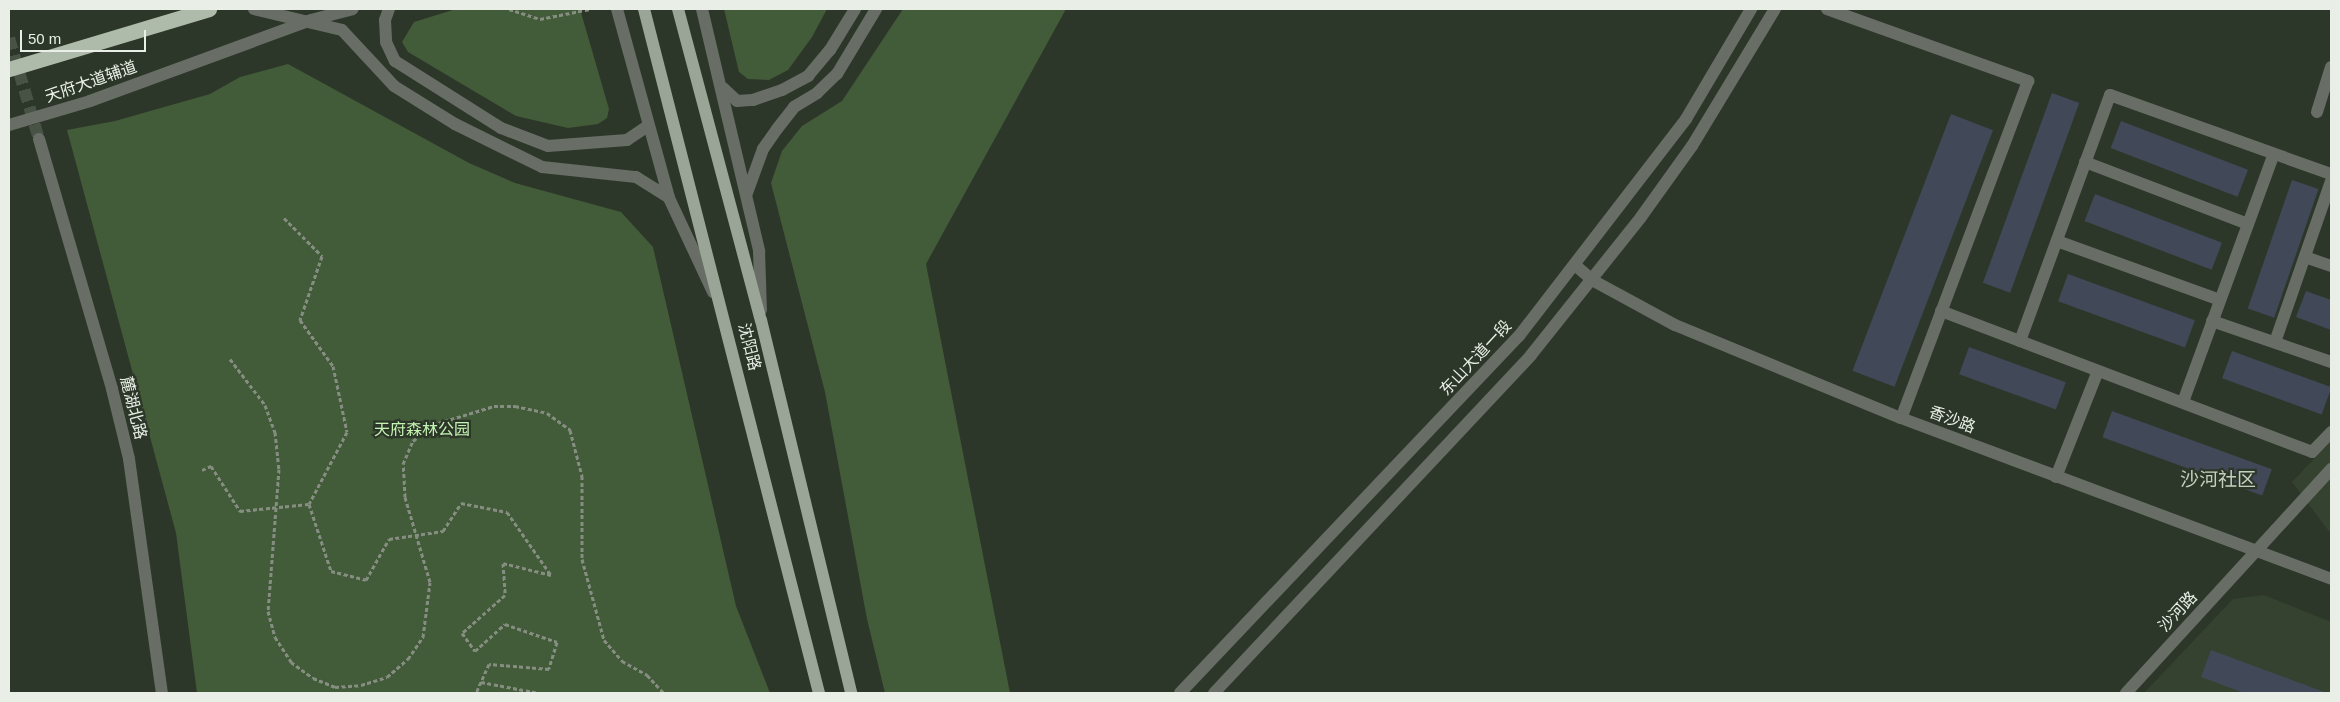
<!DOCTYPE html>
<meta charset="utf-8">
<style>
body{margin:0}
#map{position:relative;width:2340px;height:702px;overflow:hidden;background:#2d3729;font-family:Arial,"Noto Sans SC",sans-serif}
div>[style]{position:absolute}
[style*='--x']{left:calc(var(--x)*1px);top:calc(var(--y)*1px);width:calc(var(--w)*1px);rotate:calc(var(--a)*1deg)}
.built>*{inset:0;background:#34422f}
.green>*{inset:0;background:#425b38}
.building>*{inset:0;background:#414857;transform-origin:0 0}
.minor-tunnel>*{height:12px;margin-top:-6px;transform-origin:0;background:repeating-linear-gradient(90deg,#495345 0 12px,transparent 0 18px)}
.path>*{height:3px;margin-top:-1.5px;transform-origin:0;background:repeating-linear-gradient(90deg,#868e82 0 4px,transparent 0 6.5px)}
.minor>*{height:12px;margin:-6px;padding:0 6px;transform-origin:6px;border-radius:6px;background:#686d66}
.major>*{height:12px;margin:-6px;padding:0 6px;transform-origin:6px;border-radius:6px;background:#9ba597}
.highway>*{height:15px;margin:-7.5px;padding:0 7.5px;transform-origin:7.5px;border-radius:7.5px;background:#afbbaa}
span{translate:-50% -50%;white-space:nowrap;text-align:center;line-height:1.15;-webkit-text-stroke:4.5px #2d3729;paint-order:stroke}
.street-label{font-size:16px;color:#e9efe6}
.park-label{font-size:16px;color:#c4f4b2}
.quarter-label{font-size:19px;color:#c4d0bf}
.frame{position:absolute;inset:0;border:10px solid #e9efe6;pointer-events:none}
.scale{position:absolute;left:20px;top:30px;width:126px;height:22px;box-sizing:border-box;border:2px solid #e9efe6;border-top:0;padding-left:6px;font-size:15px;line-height:18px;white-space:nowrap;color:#e9efe6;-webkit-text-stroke:4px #2d3729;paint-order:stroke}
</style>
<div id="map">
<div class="built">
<div style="clip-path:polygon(2331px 441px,2331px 534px,2292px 482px)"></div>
<div style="clip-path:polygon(2264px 595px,2331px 622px,2331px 693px,2144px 693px,2233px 599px)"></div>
</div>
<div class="green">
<div style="clip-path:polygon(456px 9px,580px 9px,609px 109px,607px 118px,598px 124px,568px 128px,516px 116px,408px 52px,402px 42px,414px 22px)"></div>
<div style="clip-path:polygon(724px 9px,827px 9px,812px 37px,788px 70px,769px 80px,748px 79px,739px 72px)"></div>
<div style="clip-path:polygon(903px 9px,1066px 9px,926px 264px,1010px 693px,885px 693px,867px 619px,825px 392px,771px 183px,782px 151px,802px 126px,842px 101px)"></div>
<div style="clip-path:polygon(288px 64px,469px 163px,515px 183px,621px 212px,653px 247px,736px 606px,770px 693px,197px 693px,176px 533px,67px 130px,115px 121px,210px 94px,240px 77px)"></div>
</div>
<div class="building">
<div style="left:2052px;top:93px;width:29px;height:202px;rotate:20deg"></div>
<div style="left:1951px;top:114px;width:45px;height:275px;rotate:21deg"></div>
<div style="left:2121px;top:121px;width:136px;height:29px;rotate:21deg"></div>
<div style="left:2292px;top:180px;width:28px;height:136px;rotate:19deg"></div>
<div style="left:2095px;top:194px;width:136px;height:29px;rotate:21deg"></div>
<div style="left:2068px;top:274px;width:135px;height:29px;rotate:20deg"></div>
<div style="clip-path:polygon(2306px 291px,2331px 300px,2331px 330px,2296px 317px)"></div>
<div style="left:1969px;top:347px;width:103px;height:29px;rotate:20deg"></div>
<div style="left:2232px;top:351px;width:106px;height:29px;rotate:20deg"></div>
<div style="left:2112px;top:411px;width:170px;height:28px;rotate:20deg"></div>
<div style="clip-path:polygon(2211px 650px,2327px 693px,2244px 693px,2201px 677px)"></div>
</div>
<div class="minor-tunnel">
<div style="--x:9;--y:38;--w:105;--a:73.5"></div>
</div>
<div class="path">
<div style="--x:509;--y:9;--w:33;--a:18"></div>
<div style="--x:540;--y:19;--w:51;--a:-11.3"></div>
<div style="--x:284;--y:218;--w:54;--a:45"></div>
<div style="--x:322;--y:256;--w:68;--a:109"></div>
<div style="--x:300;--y:320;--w:57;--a:54.3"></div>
<div style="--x:333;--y:366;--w:67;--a:78"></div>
<div style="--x:347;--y:432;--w:81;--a:117.8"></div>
<div style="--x:230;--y:359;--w:58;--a:52.7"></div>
<div style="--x:265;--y:405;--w:29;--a:70"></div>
<div style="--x:275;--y:432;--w:37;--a:84"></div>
<div style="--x:279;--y:469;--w:142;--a:94.4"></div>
<div style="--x:268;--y:611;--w:27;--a:75"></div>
<div style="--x:275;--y:637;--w:30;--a:57"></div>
<div style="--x:291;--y:662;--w:27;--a:36"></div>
<div style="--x:313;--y:678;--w:24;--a:22"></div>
<div style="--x:335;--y:687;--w:26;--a:-4"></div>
<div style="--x:361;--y:685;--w:27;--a:-17"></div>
<div style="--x:387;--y:677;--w:28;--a:-41"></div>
<div style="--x:408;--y:659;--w:27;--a:-56"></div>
<div style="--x:423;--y:637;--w:55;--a:-82.7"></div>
<div style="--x:430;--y:582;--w:89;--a:-106.4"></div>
<div style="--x:405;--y:497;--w:33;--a:-93"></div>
<div style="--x:403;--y:464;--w:25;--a:-67"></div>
<div style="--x:413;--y:441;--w:25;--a:-40"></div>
<div style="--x:432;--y:425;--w:65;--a:-17"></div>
<div style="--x:494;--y:406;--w:21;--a:0"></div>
<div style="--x:515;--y:406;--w:33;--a:12"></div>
<div style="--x:547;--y:413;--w:29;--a:36"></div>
<div style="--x:570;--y:430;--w:48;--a:75.4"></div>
<div style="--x:582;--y:476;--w:83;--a:90"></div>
<div style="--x:582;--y:559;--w:84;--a:74.8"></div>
<div style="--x:604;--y:640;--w:28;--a:49"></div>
<div style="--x:622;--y:661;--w:29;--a:29"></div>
<div style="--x:647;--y:675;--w:25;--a:47"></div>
<div style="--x:202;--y:470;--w:10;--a:-24"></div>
<div style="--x:211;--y:466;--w:54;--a:57.2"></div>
<div style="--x:240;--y:511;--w:69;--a:-5.8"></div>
<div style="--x:309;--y:504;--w:71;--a:71.8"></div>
<div style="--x:331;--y:571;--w:36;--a:14"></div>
<div style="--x:366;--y:580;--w:47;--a:-60.7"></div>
<div style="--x:389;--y:539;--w:55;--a:-8.4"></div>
<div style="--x:443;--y:531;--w:33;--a:-57"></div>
<div style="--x:461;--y:503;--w:47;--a:11.1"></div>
<div style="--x:507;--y:512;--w:77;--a:55.1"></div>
<div style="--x:551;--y:575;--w:49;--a:-166"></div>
<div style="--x:503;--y:563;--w:32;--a:86"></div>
<div style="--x:505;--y:595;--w:57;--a:138.5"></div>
<div style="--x:462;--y:633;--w:22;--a:54"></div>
<div style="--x:475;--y:651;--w:40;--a:-42"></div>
<div style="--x:505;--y:624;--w:55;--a:19.1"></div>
<div style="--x:557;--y:642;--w:28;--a:107"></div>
<div style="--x:549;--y:669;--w:60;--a:-175.2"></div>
<div style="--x:489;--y:664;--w:32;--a:114"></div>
<div style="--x:481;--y:682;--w:59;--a:10.7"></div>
</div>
<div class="minor">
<div style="--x:254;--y:9;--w:90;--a:13.4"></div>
<div style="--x:342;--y:30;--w:76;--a:47.1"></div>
<div style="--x:394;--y:86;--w:72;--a:31.9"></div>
<div style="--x:455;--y:124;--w:97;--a:26.3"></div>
<div style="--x:542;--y:167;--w:95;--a:6.1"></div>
<div style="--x:636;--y:177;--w:39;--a:32"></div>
<div style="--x:389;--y:9;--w:12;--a:110"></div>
<div style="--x:385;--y:20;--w:22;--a:87"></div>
<div style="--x:386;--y:42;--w:21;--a:65"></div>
<div style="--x:395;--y:61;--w:125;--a:32.3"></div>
<div style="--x:501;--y:128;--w:50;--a:21"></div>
<div style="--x:548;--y:146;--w:79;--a:-4.3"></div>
<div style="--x:627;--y:140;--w:25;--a:-34"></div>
<div style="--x:617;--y:9;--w:196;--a:74.6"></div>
<div style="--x:669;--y:198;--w:104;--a:64.9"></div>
<div style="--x:702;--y:9;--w:249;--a:76.7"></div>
<div style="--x:759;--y:251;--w:59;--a:88.1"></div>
<div style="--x:1827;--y:9;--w:214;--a:19.7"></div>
<div style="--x:2028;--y:81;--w:360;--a:110.6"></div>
<div style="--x:723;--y:88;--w:19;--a:43"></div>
<div style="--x:737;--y:101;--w:16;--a:-4"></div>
<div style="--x:753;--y:100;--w:31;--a:-19"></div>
<div style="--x:782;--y:90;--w:30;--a:-28"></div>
<div style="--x:808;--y:76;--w:34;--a:-50"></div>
<div style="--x:830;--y:50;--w:48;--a:-58.6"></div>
<div style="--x:2317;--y:112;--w:47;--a:-72.7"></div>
<div style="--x:9;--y:125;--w:84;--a:-16.5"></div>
<div style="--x:90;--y:101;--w:235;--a:-20.1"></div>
<div style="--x:311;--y:20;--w:43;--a:-14.7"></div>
<div style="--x:39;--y:139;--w:260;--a:73.7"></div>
<div style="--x:112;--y:389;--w:72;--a:76.3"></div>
<div style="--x:129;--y:459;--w:236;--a:82"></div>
<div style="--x:2085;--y:162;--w:174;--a:20.8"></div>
<div style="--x:747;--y:193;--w:47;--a:-70"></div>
<div style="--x:763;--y:149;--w:24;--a:-55"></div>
<div style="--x:777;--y:129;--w:28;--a:-52"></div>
<div style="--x:794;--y:107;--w:27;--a:-31"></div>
<div style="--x:817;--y:93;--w:28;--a:-44"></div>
<div style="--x:837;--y:74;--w:76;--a:-59"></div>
<div style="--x:2057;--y:241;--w:173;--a:19.9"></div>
<div style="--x:2305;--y:257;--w:28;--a:19"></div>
<div style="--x:1575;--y:265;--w:23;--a:41"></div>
<div style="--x:1592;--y:280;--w:94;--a:28.5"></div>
<div style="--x:1675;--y:325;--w:244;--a:22.4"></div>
<div style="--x:1901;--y:418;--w:459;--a:20.5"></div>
<div style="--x:1941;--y:311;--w:397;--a:20.8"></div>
<div style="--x:2312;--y:452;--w:28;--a:-46"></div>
<div style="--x:2212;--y:321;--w:126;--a:19"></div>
<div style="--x:2020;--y:341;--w:262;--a:-69.9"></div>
<div style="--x:2110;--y:95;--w:235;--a:19.7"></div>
<div style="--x:2275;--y:342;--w:170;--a:-70.8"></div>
<div style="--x:2183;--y:402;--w:264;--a:-69.9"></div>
<div style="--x:2056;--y:477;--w:114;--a:-68.4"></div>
<div style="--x:1180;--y:693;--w:492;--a:-46.5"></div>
<div style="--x:1519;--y:336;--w:274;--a:-52.4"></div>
<div style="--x:1686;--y:119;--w:128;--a:-59.4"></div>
<div style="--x:1214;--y:693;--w:463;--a:-46.8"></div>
<div style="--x:1531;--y:355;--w:176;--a:-51.4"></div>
<div style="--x:1641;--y:217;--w:87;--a:-54.3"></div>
<div style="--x:1692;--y:146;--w:160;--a:-58.8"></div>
<div style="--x:2126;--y:693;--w:304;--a:-47.5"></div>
</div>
<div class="major">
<div style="--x:644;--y:9;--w:706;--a:75.65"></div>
<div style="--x:678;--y:9;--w:322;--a:75.1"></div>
<div style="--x:761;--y:320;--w:384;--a:76.4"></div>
</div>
<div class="highway">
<div style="--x:9;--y:69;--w:209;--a:-16.7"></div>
</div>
<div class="street-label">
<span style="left:91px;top:82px;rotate:-19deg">天府大道辅道</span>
<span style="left:749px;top:347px;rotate:76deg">沈阳路</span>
<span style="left:1476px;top:358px;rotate:-47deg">东山大道一段</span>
<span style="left:133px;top:408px;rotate:76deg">麓湖北路</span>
<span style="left:1952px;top:420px;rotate:21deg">香沙路</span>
<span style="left:2178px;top:612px;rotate:-47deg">沙河路</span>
</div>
<div class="park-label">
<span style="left:422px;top:430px">天府森林公园</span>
</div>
<div class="quarter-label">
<span style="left:2218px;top:480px">沙河社区</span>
</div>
<div class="frame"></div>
<div class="scale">50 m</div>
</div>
